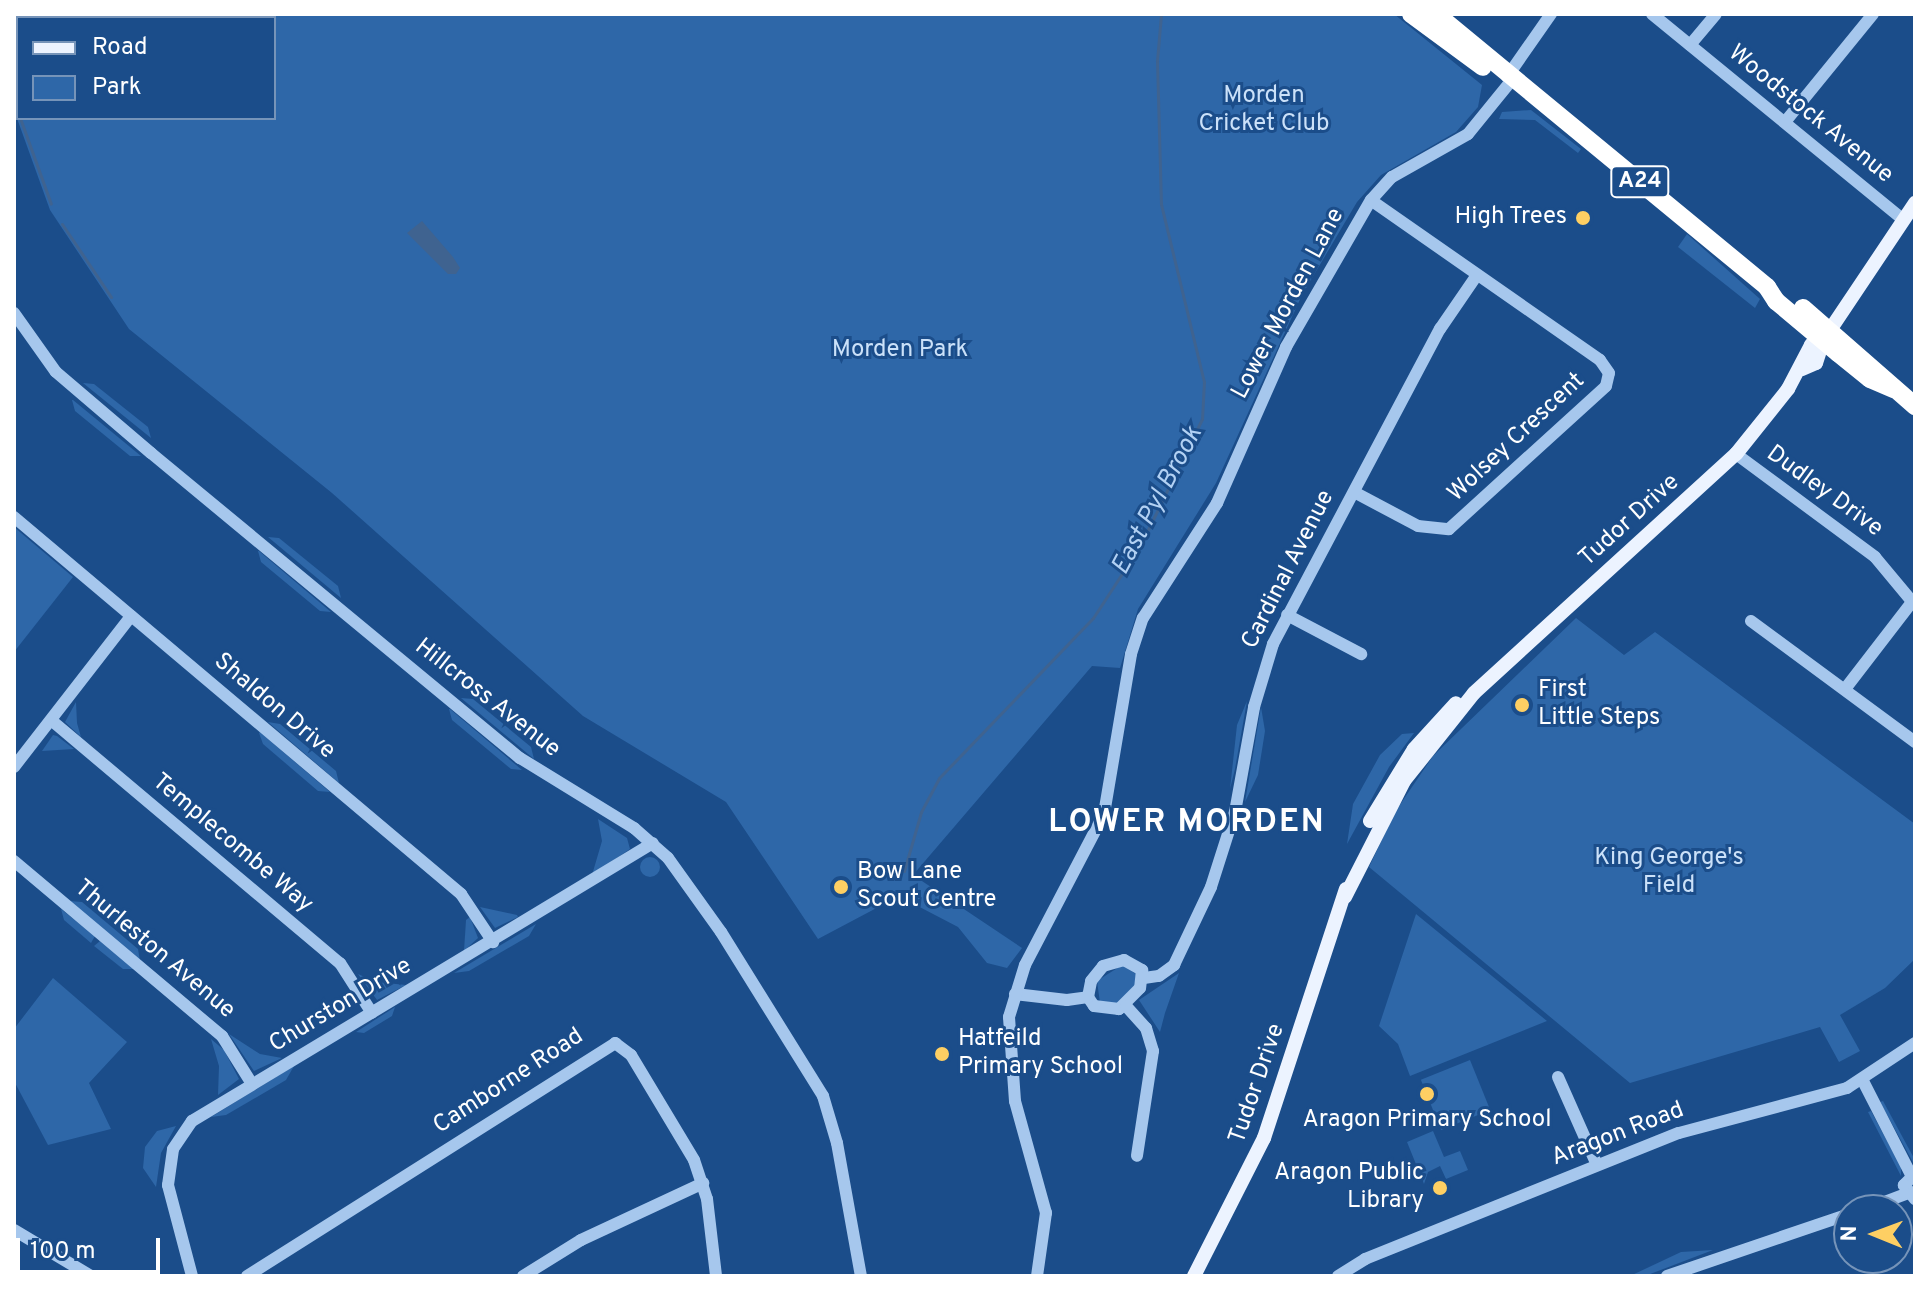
<!DOCTYPE html>
<style>
body{margin:0}
#map{position:relative;width:1929px;height:1290px;overflow:hidden;background:#1b4d8a;font-family:Overpass,sans-serif}
div>[style]{position:absolute}
[style*='--x']{left:calc(var(--x)*1px);top:calc(var(--y)*1px);width:calc(var(--w)*1px);rotate:calc(var(--a)*1deg)}
.green>*{inset:0;background:#2e67a8;transform-origin:0 0}
.round{border-radius:50%}
.water>*{inset:0;background:#3f6390}
.stream>*{height:3px;margin:-1.5px;padding:0 1.5px;transform-origin:1.5px;border-radius:1.5px;background:#3f6390}
.minor>*{height:12px;margin:-6px;padding:0 6px;transform-origin:6px;border-radius:6px;background:#a6c7ed}
.major>*{height:14px;margin:-7px;padding:0 7px;transform-origin:7px;border-radius:7px;background:#ecf3ff}
.highway>*{height:18px;margin:-9px;padding:0 9px;transform-origin:9px;border-radius:9px;background:#fff}
.dots>*{width:22px;height:22px;translate:-50% -50%;box-sizing:border-box;border:4px solid #1b4d8a;border-radius:50%}
span{translate:-50% -50%;white-space:nowrap;text-align:center;line-height:1.15;-webkit-text-stroke:6px #1b4d8a;paint-order:stroke}
.shield-label span{padding:2px 6px;background:#1b4d8a;border:2px solid;border-radius:6px;-webkit-text-stroke-width:0}
.shield-label{font-size:22px;color:#fff;font-weight:700}
.park-label{font-size:24px;color:#cbe1f9}
.street-label{font-size:24px;color:#fff}
.poi-label{font-size:24px;color:#fff}
.right{translate:-100% -50%;text-align:right}
.left{translate:0 -50%;text-align:left}
.water-label{font-size:26px;color:#b2d1f4;font-style:italic}
.district-label{font-size:32px;color:#fff;font-weight:700;letter-spacing:2px}
.frame{position:absolute;inset:0;border:16px solid #fff;pointer-events:none}
.legend{position:absolute;left:16px;top:16px;width:260px;height:104px;box-sizing:border-box;background:#1b4d8a;border:2px solid #7694b9;margin:0;padding:10px 14px;list-style:none;font-size:24px;color:#fff}
.legend li{display:flex;align-items:center;gap:16px;height:40px}
.legend b{width:40px;border:2px solid #7694b9}
.north{position:absolute;left:1833px;top:1194px;width:80px;height:80px;box-sizing:border-box;background:#1b4d8a;border:2px solid #7694b9;border-radius:50%;rotate:271deg;font-size:22px;font-weight:700;line-height:32px;text-align:center;color:#fff}
.north::after{content:'';display:block;margin:auto;width:28px;height:36px;background:#fecf63;clip-path:polygon(50% 0,100% 100%,50% 72%,0 100%)}
.scale{position:absolute;left:16px;top:1238px;width:144px;height:36px;box-sizing:border-box;border:4px solid #fff;border-top:0;padding-left:10px;font-size:24px;line-height:28px;white-space:nowrap;color:#fff;-webkit-text-stroke:6px #1b4d8a;paint-order:stroke}
</style>
<div id="map">
<div class="green">
<div style="clip-path:polygon(evenodd,14px 14px,1394px 14px,1482px 85px,1478px 107px,1456px 132px,1381px 175px,1357px 202px,1302px 295px,1216px 483px,1138px 609px,1120px 668px,1092px 666px,913px 875px,1022px 948px,1007px 968px,987px 963px,958px 927px,910px 902px,886px 903px,818px 939px,726px 802px,583px 716px,332px 493px,129px 329px,50px 210px,14px 110px,14px 14px,18px 18px,274px 18px,274px 118px,18px 118px,18px 18px)"></div>
<div style="clip-path:polygon(1531px 110px,1581px 149px,1578px 153px,1535px 120px,1499px 119px,1502px 112px)"></div>
<div style="clip-path:polygon(1687px 234px,1760px 299px,1755px 308px,1678px 247px)"></div>
<div style="clip-path:polygon(83px 383px,94px 384px,148px 427px,151px 438px)"></div>
<div style="clip-path:polygon(72px 400px,73px 400px,141px 456px,130px 456px,75px 411px)"></div>
<div style="clip-path:polygon(14px 527px,73px 577px,14px 652px)"></div>
<div style="clip-path:polygon(268px 537px,279px 538px,338px 586px,341px 598px)"></div>
<div style="clip-path:polygon(258px 551px,259px 551px,331px 612px,320px 611px,261px 562px)"></div>
<div style="clip-path:polygon(1576px 618px,1624px 655px,1655px 632px,1915px 824px,1915px 959px,1885px 988px,1840px 1015px,1860px 1051px,1839px 1062px,1820px 1027px,1630px 1083px,1369px 867px,1395px 812px,1433px 756px)"></div>
<div style="clip-path:polygon(461px 698px,473px 699px,531px 747px,534px 759px)"></div>
<div style="clip-path:polygon(1247px 701px,1235px 769px,1230px 789px,1237px 725px)"></div>
<div style="clip-path:polygon(76px 702px,77px 723px,81px 737px,65px 722px)"></div>
<div style="clip-path:polygon(1261px 707px,1265px 731px,1258px 775px,1245px 802px)"></div>
<div style="clip-path:polygon(449px 709px,450px 709px,522px 770px,511px 769px,452px 720px)"></div>
<div style="clip-path:polygon(268px 722px,280px 724px,336px 771px,339px 783px)"></div>
<div style="clip-path:polygon(259px 733px,260px 732px,330px 792px,318px 791px,263px 744px)"></div>
<div style="clip-path:polygon(1414px 733px,1389px 767px,1347px 844px,1353px 804px,1380px 755px,1402px 734px)"></div>
<div style="clip-path:polygon(53px 735px,57px 736px,74px 749px,42px 751px)"></div>
<div style="clip-path:polygon(598px 819px,627px 838px,630px 849px,592px 875px,602px 841px)"></div>
<div class="round" style="left:640px;top:857px;width:20px;height:20px"></div>
<div style="clip-path:polygon(70px 901px,82px 902px,138px 949px,140px 961px)"></div>
<div style="clip-path:polygon(480px 907px,517px 915px,518px 917px,495px 928px)"></div>
<div style="clip-path:polygon(61px 909px,95px 936px,91px 943px,64px 920px)"></div>
<div style="clip-path:polygon(1416px 914px,1547px 1021px,1410px 1076px,1398px 1044px,1379px 1026px)"></div>
<div style="clip-path:polygon(470px 917px,478px 938px,464px 951px,466px 920px)"></div>
<div style="clip-path:polygon(536px 924px,529px 936px,469px 971px,454px 973px)"></div>
<div style="clip-path:polygon(100px 941px,134px 969px,123px 969px,94px 946px)"></div>
<div style="clip-path:polygon(1122px 965px,1136px 974px,1135px 985px,1118px 1004px,1100px 1003px,1097px 981px)"></div>
<div style="clip-path:polygon(1179px 973px,1165px 1013px,1160px 1032px,1139px 1000px)"></div>
<div style="clip-path:polygon(358px 974px,376px 982px,406px 985px,377px 1000px)"></div>
<div style="clip-path:polygon(53px 978px,127px 1042px,89px 1083px,111px 1129px,48px 1145px,14px 1081px,14px 1029px)"></div>
<div style="clip-path:polygon(395px 1007px,392px 1016px,364px 1033px,356px 1032px)"></div>
<div style="clip-path:polygon(229px 1034px,260px 1054px,282px 1058px,254px 1071px)"></div>
<div style="clip-path:polygon(211px 1039px,224px 1050px,239px 1079px,218px 1095px,219px 1066px)"></div>
<div style="left:1470px;top:1060px;width:54px;height:53px;rotate:68deg"></div>
<div style="clip-path:polygon(294px 1066px,286px 1080px,226px 1115px,211px 1117px)"></div>
<div style="clip-path:polygon(1883px 1101px,1915px 1160px,1915px 1166px,1880px 1102px)"></div>
<div style="clip-path:polygon(1871px 1111px,1901px 1167px,1901px 1176px,1868px 1112px)"></div>
<div style="clip-path:polygon(176px 1126px,161px 1153px,156px 1187px,143px 1168px,145px 1147px,157px 1131px)"></div>
<div style="clip-path:polygon(1433px 1131px,1444px 1157px,1460px 1151px,1468px 1170px,1446px 1179px,1440px 1166px,1428px 1172px,1424px 1184px,1407px 1142px)"></div>
<div style="clip-path:polygon(1713px 1250px,1645px 1276px,1630px 1276px,1681px 1252px)"></div>
</div>
<div class="water">
<div style="clip-path:polygon(422px 221px,453px 257px,460px 268px,456px 274px,448px 274px,407px 233px)"></div>
</div>
<div class="stream">
<div style="--x:14;--y:102;--w:12;--a:70"></div>
<div style="--x:20;--y:118;--w:91;--a:70.2"></div>
<div style="--x:62;--y:224;--w:88;--a:56.1"></div>
<div style="--x:904;--y:871;--w:61;--a:-73.9"></div>
<div style="--x:921;--y:812;--w:38;--a:-62"></div>
<div style="--x:939;--y:778;--w:222;--a:-46.1"></div>
<div style="--x:1093;--y:618;--w:86;--a:-56.9"></div>
<div style="--x:1140;--y:546;--w:141;--a:-64"></div>
<div style="--x:1202;--y:419;--w:37;--a:-87"></div>
<div style="--x:1204;--y:382;--w:183;--a:-103.6"></div>
<div style="--x:1161;--y:204;--w:143;--a:-91.6"></div>
<div style="--x:1157;--y:61;--w:47;--a:-85.1"></div>
</div>
<div class="minor">
<div style="--x:1652;--y:14;--w:325;--a:39.3"></div>
<div style="--x:1690;--y:45;--w:40;--a:-50"></div>
<div style="--x:1507;--y:77;--w:77;--a:-55.1"></div>
<div style="--x:1785;--y:122;--w:139;--a:-50.8"></div>
<div style="--x:14;--y:313;--w:72;--a:54.6"></div>
<div style="--x:56;--y:372;--w:125;--a:40.5"></div>
<div style="--x:151;--y:453;--w:479;--a:39.6"></div>
<div style="--x:520;--y:758;--w:134;--a:31.6"></div>
<div style="--x:634;--y:828;--w:45;--a:41.4"></div>
<div style="--x:668;--y:858;--w:91;--a:54.4"></div>
<div style="--x:721;--y:932;--w:193;--a:58.1"></div>
<div style="--x:823;--y:1096;--w:49;--a:73.4"></div>
<div style="--x:837;--y:1143;--w:135;--a:79.8"></div>
<div style="--x:1736;--y:454;--w:173;--a:36.5"></div>
<div style="--x:1875;--y:557;--w:62;--a:50.2"></div>
<div style="--x:1354;--y:492;--w:72;--a:28"></div>
<div style="--x:1418;--y:526;--w:31;--a:6"></div>
<div style="--x:1449;--y:529;--w:212;--a:-42.3"></div>
<div style="--x:1606;--y:386;--w:13;--a:-77"></div>
<div style="--x:1609;--y:373;--w:16;--a:-125"></div>
<div style="--x:1600;--y:360;--w:279;--a:-145.1"></div>
<div style="--x:14;--y:517;--w:585;--a:40.14"></div>
<div style="--x:461;--y:894;--w:58;--a:56.3"></div>
<div style="--x:1287;--y:615;--w:84;--a:27.8"></div>
<div style="--x:1751;--y:621;--w:204;--a:36.4"></div>
<div style="--x:1845;--y:689;--w:110;--a:-52.4"></div>
<div style="--x:51;--y:720;--w:378;--a:40.1"></div>
<div style="--x:340;--y:963;--w:59;--a:57.4"></div>
<div style="--x:14;--y:767;--w:191;--a:-52.2"></div>
<div style="--x:14;--y:861;--w:272;--a:40.1"></div>
<div style="--x:222;--y:1036;--w:57;--a:58"></div>
<div style="--x:1124;--y:960;--w:21;--a:29"></div>
<div style="--x:1142;--y:970;--w:18;--a:96"></div>
<div style="--x:1140;--y:988;--w:30;--a:135"></div>
<div style="--x:1119;--y:1009;--w:25;--a:-173"></div>
<div style="--x:1094;--y:1006;--w:11;--a:-124"></div>
<div style="--x:1088;--y:997;--w:16;--a:-79"></div>
<div style="--x:1091;--y:981;--w:19;--a:-51"></div>
<div style="--x:1103;--y:966;--w:22;--a:-16"></div>
<div style="--x:1144;--y:978;--w:15;--a:-8"></div>
<div style="--x:1159;--y:976;--w:19;--a:-36"></div>
<div style="--x:1174;--y:965;--w:86;--a:-64.6"></div>
<div style="--x:1211;--y:887;--w:79;--a:-72.3"></div>
<div style="--x:1235;--y:812;--w:107;--a:-79.7"></div>
<div style="--x:1254;--y:707;--w:66;--a:-73.2"></div>
<div style="--x:1273;--y:644;--w:357;--a:-62.1"></div>
<div style="--x:1440;--y:329;--w:65;--a:-55.6"></div>
<div style="--x:1015;--y:994;--w:52;--a:6.6"></div>
<div style="--x:1067;--y:1000;--w:21;--a:-8"></div>
<div style="--x:1126;--y:1006;--w:30;--a:48"></div>
<div style="--x:1146;--y:1028;--w:24;--a:73"></div>
<div style="--x:1153;--y:1051;--w:106;--a:98.7"></div>
<div style="--x:1558;--y:1077;--w:96;--a:66.1"></div>
<div style="--x:1863;--y:1081;--w:106;--a:62.9"></div>
<div style="--x:1915;--y:1174;--w:16;--a:135"></div>
<div style="--x:1904;--y:1185;--w:18;--a:52"></div>
<div style="--x:1863;--y:1210;--w:46;--a:-20.4"></div>
<div style="--x:14;--y:1230;--w:90;--a:30.9"></div>
<div style="--x:192;--y:1276;--w:94;--a:-104.8"></div>
<div style="--x:168;--y:1185;--w:36;--a:-82"></div>
<div style="--x:173;--y:1149;--w:34;--a:-56"></div>
<div style="--x:192;--y:1121;--w:538;--a:-31.09"></div>
<div style="--x:247;--y:1276;--w:436;--a:-32.3"></div>
<div style="--x:615;--y:1043;--w:20;--a:37"></div>
<div style="--x:631;--y:1055;--w:122;--a:59"></div>
<div style="--x:694;--y:1160;--w:41;--a:71.6"></div>
<div style="--x:707;--y:1199;--w:78;--a:83.3"></div>
<div style="--x:523;--y:1276;--w:68;--a:-31.8"></div>
<div style="--x:581;--y:1240;--w:135;--a:-25"></div>
<div style="--x:1037;--y:1276;--w:64;--a:-81.9"></div>
<div style="--x:1046;--y:1213;--w:116;--a:-105.5"></div>
<div style="--x:1015;--y:1101;--w:84;--a:-94.1"></div>
<div style="--x:1009;--y:1017;--w:54;--a:-72.9"></div>
<div style="--x:1025;--y:965;--w:170;--a:-62.4"></div>
<div style="--x:1104;--y:814;--w:162;--a:-80.4"></div>
<div style="--x:1131;--y:654;--w:38;--a:-72"></div>
<div style="--x:1143;--y:618;--w:137;--a:-57.2"></div>
<div style="--x:1217;--y:503;--w:171;--a:-66.1"></div>
<div style="--x:1286;--y:347;--w:170;--a:-60"></div>
<div style="--x:1371;--y:200;--w:31;--a:-48"></div>
<div style="--x:1392;--y:177;--w:87;--a:-29.5"></div>
<div style="--x:1468;--y:134;--w:68;--a:-50.9"></div>
<div style="--x:1338;--y:1276;--w:32;--a:-32"></div>
<div style="--x:1365;--y:1259;--w:338;--a:-21.9"></div>
<div style="--x:1679;--y:1133;--w:174;--a:-15"></div>
<div style="--x:1847;--y:1088;--w:82;--a:-33.5"></div>
<div style="--x:1667;--y:1276;--w:192;--a:-18.8"></div>
</div>
<div class="major">
<div style="--x:1824;--y:339;--w:164;--a:-56.2"></div>
<div style="--x:1802;--y:369;--w:15;--a:-23"></div>
<div style="--x:1816;--y:363;--w:23;--a:-72"></div>
<div style="--x:1370;--y:821;--w:84;--a:-58.6"></div>
<div style="--x:1414;--y:749;--w:62;--a:-47.6"></div>
<div style="--x:1345;--y:897;--w:130;--a:-63"></div>
<div style="--x:1404;--y:781;--w:112;--a:-51.5"></div>
<div style="--x:1474;--y:693;--w:355;--a:-42.4"></div>
<div style="--x:1736;--y:454;--w:83;--a:-51.3"></div>
<div style="--x:1788;--y:389;--w:50;--a:-62.4"></div>
<div style="--x:1811;--y:345;--w:13;--a:-18"></div>
<div style="--x:1194;--y:1276;--w:155;--a:-63.1"></div>
<div style="--x:1264;--y:1138;--w:262;--a:-71.8"></div>
</div>
<div class="highway">
<div style="--x:1411;--y:14;--w:89;--a:36.4"></div>
<div style="--x:1436;--y:14;--w:429;--a:39.5"></div>
<div style="--x:1767;--y:287;--w:17;--a:57"></div>
<div style="--x:1776;--y:301;--w:81;--a:40"></div>
<div style="--x:1838;--y:353;--w:41;--a:39.1"></div>
<div style="--x:1870;--y:379;--w:26;--a:23"></div>
<div style="--x:1803;--y:308;--w:149;--a:41.2"></div>
</div>
<div class="dots">
<div style="left:1583px;top:218px;background:#fecf63"></div>
<div style="left:1522px;top:705px;background:#fecf63"></div>
<div style="left:841px;top:887px;background:#fecf63"></div>
<div style="left:942px;top:1054px;background:#fecf63"></div>
<div style="left:1427px;top:1094px;background:#fecf63"></div>
<div style="left:1440px;top:1188px;background:#fecf63"></div>
</div>
<div class="shield-label">
<span style="left:1640px;top:182px">A24</span>
</div>
<div class="park-label">
<span style="left:1264px;top:111px">Morden<br>Cricket Club</span>
<span style="left:900px;top:351px">Morden Park</span>
<span style="left:1669px;top:873px">King George's<br>Field</span>
</div>
<div class="street-label">
<span style="left:1810px;top:115px;rotate:39deg">Woodstock Avenue</span>
<span style="left:1289px;top:304px;rotate:-62deg">Lower Morden Lane</span>
<span style="left:1517px;top:438px;rotate:-43deg">Wolsey Crescent</span>
<span style="left:1824px;top:492px;rotate:36deg">Dudley Drive</span>
<span style="left:1630px;top:521px;rotate:-42deg">Tudor Drive</span>
<span style="left:1289px;top:570px;rotate:-63deg">Cardinal Avenue</span>
<span style="left:487px;top:699px;rotate:38deg">Hillcross Avenue</span>
<span style="left:274px;top:707px;rotate:40deg">Shaldon Drive</span>
<span style="left:232px;top:844px;rotate:40deg">Templecombe Way</span>
<span style="left:154px;top:950px;rotate:40deg">Thurleston Avenue</span>
<span style="left:341px;top:1006px;rotate:-31deg">Churston Drive</span>
<span style="left:509px;top:1082px;rotate:-33deg">Camborne Road</span>
<span style="left:1258px;top:1084px;rotate:-71deg">Tudor Drive</span>
<span style="left:1618px;top:1135px;rotate:-21deg">Aragon Road</span>
</div>
<div class="poi-label">
<span class="right" style="left:1567px;top:218px">High Trees</span>
<span class="left" style="left:1538px;top:705px">First<br>Little Steps</span>
<span class="left" style="left:857px;top:887px">Bow Lane<br>Scout Centre</span>
<span class="left" style="left:958px;top:1054px">Hatfeild<br>Primary School</span>
<span style="left:1427px;top:1121px">Aragon Primary School</span>
<span class="right" style="left:1424px;top:1188px">Aragon Public<br>Library</span>
</div>
<div class="water-label">
<span style="left:1158px;top:501px;rotate:-62deg">East Pyl Brook</span>
</div>
<div class="district-label">
<span style="left:1187px;top:823px">LOWER MORDEN</span>
</div>
<div class="frame"></div>
<ul class="legend">
<li><b style="height:10px;background:#ecf3ff"></b>Road</li>
<li><b style="height:22px;background:#2e67a8"></b>Park</li>
</ul>
<div class="north">N</div>
<div class="scale">100 m</div>
</div>
